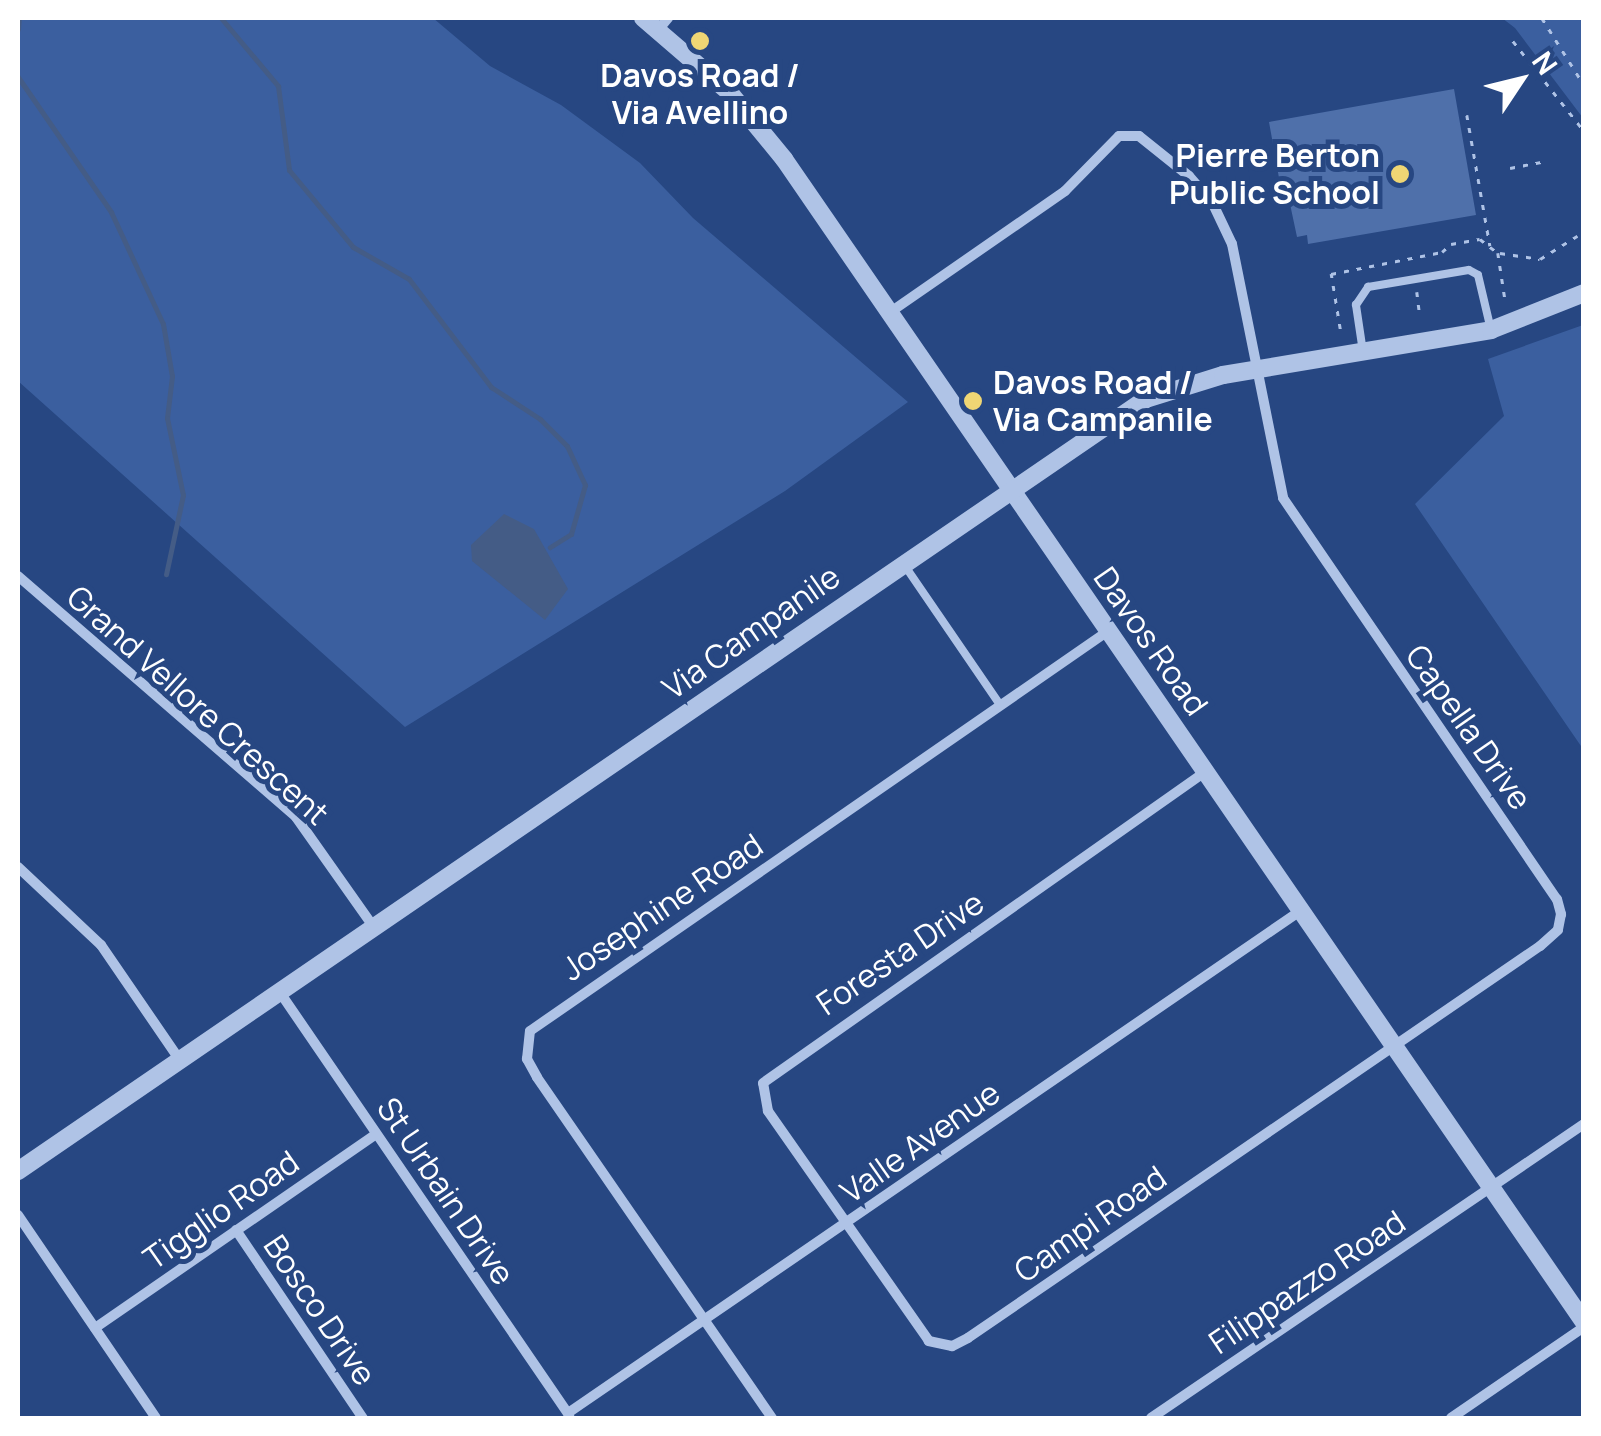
<!DOCTYPE html>
<style>
body{margin:0}
#map{position:relative;width:1601px;height:1436px;overflow:hidden;background:#274782;font-family:Manrope,sans-serif}
div>[style]{position:absolute}
[style*='--x']{left:calc(var(--x)*1px);top:calc(var(--y)*1px);width:calc(var(--w)*1px);rotate:calc(var(--a)*1deg)}
.green>*{inset:0;background:#3b5f9f}
.water>*{inset:0;background:#445c86}
.stream>*{height:5px;margin:-2.5px;padding:0 2.5px;transform-origin:2.5px;border-radius:2.5px;background:#445c86}
.building>*{inset:0;background:#4f70aa}
.path>*{height:2.5px;margin-top:-1.25px;transform-origin:0;background:repeating-linear-gradient(90deg,#afc3e6 0 5px,transparent 0 13px)}
.service>*{height:8px;margin:-4px;padding:0 4px;transform-origin:4px;border-radius:4px;background:#afc3e6}
.minor>*{height:10px;margin:-5px;padding:0 5px;transform-origin:5px;border-radius:5px;background:#afc3e6}
.tertiary>*{height:18px;margin:-9px;padding:0 9px;transform-origin:9px;border-radius:9px;background:#afc3e6}
.dots>*{width:28px;height:28px;translate:-50% -50%;box-sizing:border-box;border:5px solid #274782;border-radius:50%}
span{translate:-50% -50%;white-space:nowrap;text-align:center;line-height:1.15;-webkit-text-stroke:10px #274782;paint-order:stroke}
.poi-label{font-size:32px;color:#fff;font-weight:700}
.right{translate:-100% -50%;text-align:right}
.left{translate:0 -50%;text-align:left}
.street-label{font-size:32px;color:#fff}
.frame{position:absolute;inset:0;border:20px solid #fff;pointer-events:none}
.north{position:absolute;left:1471px;top:30px;width:100px;height:100px;-webkit-text-stroke:8px #274782;paint-order:stroke;rotate:55deg;font-size:28px;font-weight:700;line-height:40px;text-align:center;color:#fff}
.north::after{content:'';display:block;margin:auto;width:35px;height:45px;background:#fff;clip-path:polygon(50% 0,100% 100%,50% 72%,0 100%)}
</style>
<div id="map">
<div class="green">
<div style="clip-path:polygon(18px 18px,433px 18px,490px 66px,561px 105px,640px 163px,693px 218px,908px 402px,785px 491px,405px 727px,18px 381px)"></div>
<div style="clip-path:polygon(1502px 18px,1583px 18px,1583px 118px,1515px 28px)"></div>
<div style="clip-path:polygon(1583px 325px,1583px 749px,1415px 504px,1504px 416px,1488px 359px)"></div>
</div>
<div class="water">
<div style="clip-path:polygon(504px 514px,534px 529px,568px 589px,545px 620px,472px 561px,471px 545px)"></div>
</div>
<div class="stream">
<div style="--x:221;--y:18;--w:89;--a:50"></div>
<div style="--x:278;--y:86;--w:85;--a:82.5"></div>
<div style="--x:289;--y:170;--w:100;--a:50.3"></div>
<div style="--x:353;--y:247;--w:64;--a:29.7"></div>
<div style="--x:409;--y:279;--w:136;--a:52.8"></div>
<div style="--x:491;--y:387;--w:59;--a:33.1"></div>
<div style="--x:540;--y:419;--w:38;--a:45"></div>
<div style="--x:567;--y:446;--w:43;--a:65.2"></div>
<div style="--x:585;--y:485;--w:51;--a:105.9"></div>
<div style="--x:571;--y:534;--w:25;--a:148"></div>
<div style="--x:18;--y:29;--w:11;--a:-85"></div>
<div style="--x:18;--y:77;--w:164;--a:55.4"></div>
<div style="--x:111;--y:212;--w:123;--a:65.1"></div>
<div style="--x:163;--y:324;--w:53;--a:80.2"></div>
<div style="--x:172;--y:376;--w:42;--a:96.8"></div>
<div style="--x:167;--y:418;--w:79;--a:78.3"></div>
<div style="--x:183;--y:495;--w:81;--a:102.1"></div>
</div>
<div class="building">
<div style="clip-path:polygon(1454px 89px,1476px 215px,1308px 244px,1307px 235px,1297px 237px,1290px 204px,1284px 206px,1269px 122px)"></div>
</div>
<div class="path">
<div style="--x:1542;--y:18;--w:79;--a:57.9"></div>
<div style="--x:1513;--y:41;--w:115;--a:51.7"></div>
<div style="--x:1467;--y:115;--w:133;--a:80"></div>
<div style="--x:1206;--y:165;--w:36;--a:-32"></div>
<div style="--x:1510;--y:168;--w:33;--a:-11"></div>
<div style="--x:1500;--y:253;--w:40;--a:8.5"></div>
<div style="--x:1540;--y:259;--w:44;--a:-31.9"></div>
<div style="--x:1417;--y:292;--w:23;--a:83"></div>
<div style="--x:1340;--y:329;--w:56;--a:-99.3"></div>
<div style="--x:1331;--y:274;--w:113;--a:-11.2"></div>
<div style="--x:1442;--y:252;--w:12;--a:-42"></div>
<div style="--x:1451;--y:244;--w:29;--a:-10"></div>
<div style="--x:1480;--y:239;--w:23;--a:38"></div>
<div style="--x:1498;--y:253;--w:47;--a:81.3"></div>
</div>
<div class="service">
<div style="--x:1363;--y:352;--w:48;--a:-98.5"></div>
<div style="--x:1356;--y:305;--w:22;--a:-56"></div>
<div style="--x:1368;--y:287;--w:102;--a:-9.6"></div>
<div style="--x:1469;--y:270;--w:10;--a:29"></div>
<div style="--x:1478;--y:275;--w:57;--a:76.7"></div>
<div style="--x:905;--y:566;--w:168;--a:55.6"></div>
</div>
<div class="minor">
<div style="--x:658;--y:30;--w:16;--a:-50"></div>
<div style="--x:889;--y:313;--w:214;--a:-34.7"></div>
<div style="--x:1065;--y:191;--w:77;--a:-45.5"></div>
<div style="--x:1119;--y:136;--w:20;--a:0"></div>
<div style="--x:1139;--y:136;--w:64;--a:38.7"></div>
<div style="--x:1189;--y:176;--w:37;--a:49"></div>
<div style="--x:1213;--y:204;--w:44;--a:64.6"></div>
<div style="--x:1232;--y:244;--w:259;--a:78.6"></div>
<div style="--x:1283;--y:498;--w:486;--a:55.7"></div>
<div style="--x:1557;--y:899;--w:16;--a:75"></div>
<div style="--x:1561;--y:914;--w:16;--a:101"></div>
<div style="--x:1558;--y:930;--w:24;--a:138"></div>
<div style="--x:1540;--y:946;--w:693;--a:145.58"></div>
<div style="--x:968;--y:1338;--w:18;--a:153"></div>
<div style="--x:952;--y:1346;--w:24;--a:-168"></div>
<div style="--x:929;--y:1341;--w:281;--a:-125"></div>
<div style="--x:768;--y:1111;--w:28;--a:-100"></div>
<div style="--x:763;--y:1083;--w:540;--a:-35.13"></div>
<div style="--x:18;--y:576;--w:368;--a:40.9"></div>
<div style="--x:296;--y:817;--w:133;--a:54.8"></div>
<div style="--x:18;--y:867;--w:114;--a:43.2"></div>
<div style="--x:101;--y:945;--w:138;--a:55.6"></div>
<div style="--x:279;--y:991;--w:514;--a:55.63"></div>
<div style="--x:18;--y:1215;--w:245;--a:55.8"></div>
<div style="--x:236;--y:1230;--w:227;--a:56"></div>
<div style="--x:95;--y:1328;--w:341;--a:-34.6"></div>
<div style="--x:568;--y:1413;--w:888;--a:-34.44"></div>
<div style="--x:772;--y:1418;--w:414;--a:-124.6"></div>
<div style="--x:537;--y:1077;--w:21;--a:-119"></div>
<div style="--x:527;--y:1059;--w:28;--a:-84"></div>
<div style="--x:530;--y:1031;--w:703;--a:-34.68"></div>
<div style="--x:1151;--y:1418;--w:523;--a:-34.18"></div>
<div style="--x:1451;--y:1418;--w:161;--a:-34.4"></div>
</div>
<div class="tertiary">
<div style="--x:643;--y:18;--w:113;--a:40.7"></div>
<div style="--x:729;--y:92;--w:87;--a:50.6"></div>
<div style="--x:784;--y:159;--w:1412;--a:55.48"></div>
<div style="--x:18;--y:1171;--w:1367;--a:-34.39"></div>
<div style="--x:1146;--y:399;--w:81;--a:-17.3"></div>
<div style="--x:1223;--y:375;--w:272;--a:-9.5"></div>
<div style="--x:1491;--y:330;--w:100;--a:-21.7"></div>
</div>
<div class="dots">
<div style="left:700px;top:41px;background:#efd674"></div>
<div style="left:1400px;top:174px;background:#efd674"></div>
<div style="left:973px;top:401px;background:#efd674"></div>
</div>
<div class="poi-label">
<span style="left:700px;top:94px">Davos Road /<br>Via Avellino</span>
<span class="right" style="left:1380px;top:174px">Pierre Berton<br>Public School</span>
<span class="left" style="left:993px;top:401px">Davos Road /<br>Via Campanile</span>
</div>
<div class="street-label">
<span style="left:751px;top:632px;rotate:-35deg">Via Campanile</span>
<span style="left:1151px;top:641px;rotate:55deg">Davos Road</span>
<span style="left:198px;top:705px;rotate:42deg">Grand Vellore Crescent</span>
<span style="left:1469px;top:727px;rotate:55deg">Capella Drive</span>
<span style="left:662px;top:907px;rotate:-34deg">Josephine Road</span>
<span style="left:900px;top:953px;rotate:-34deg">Foresta Drive</span>
<span style="left:920px;top:1142px;rotate:-35deg">Valle Avenue</span>
<span style="left:446px;top:1191px;rotate:56deg">St Urbain Drive</span>
<span style="left:221px;top:1210px;rotate:-35deg">Tigglio Road</span>
<span style="left:1090px;top:1224px;rotate:-35deg">Campi Road</span>
<span style="left:1307px;top:1282px;rotate:-34deg">Filippazzo Road</span>
<span style="left:320px;top:1310px;rotate:56deg">Bosco Drive</span>
</div>
<div class="frame"></div>
<div class="north">N</div>
</div>
